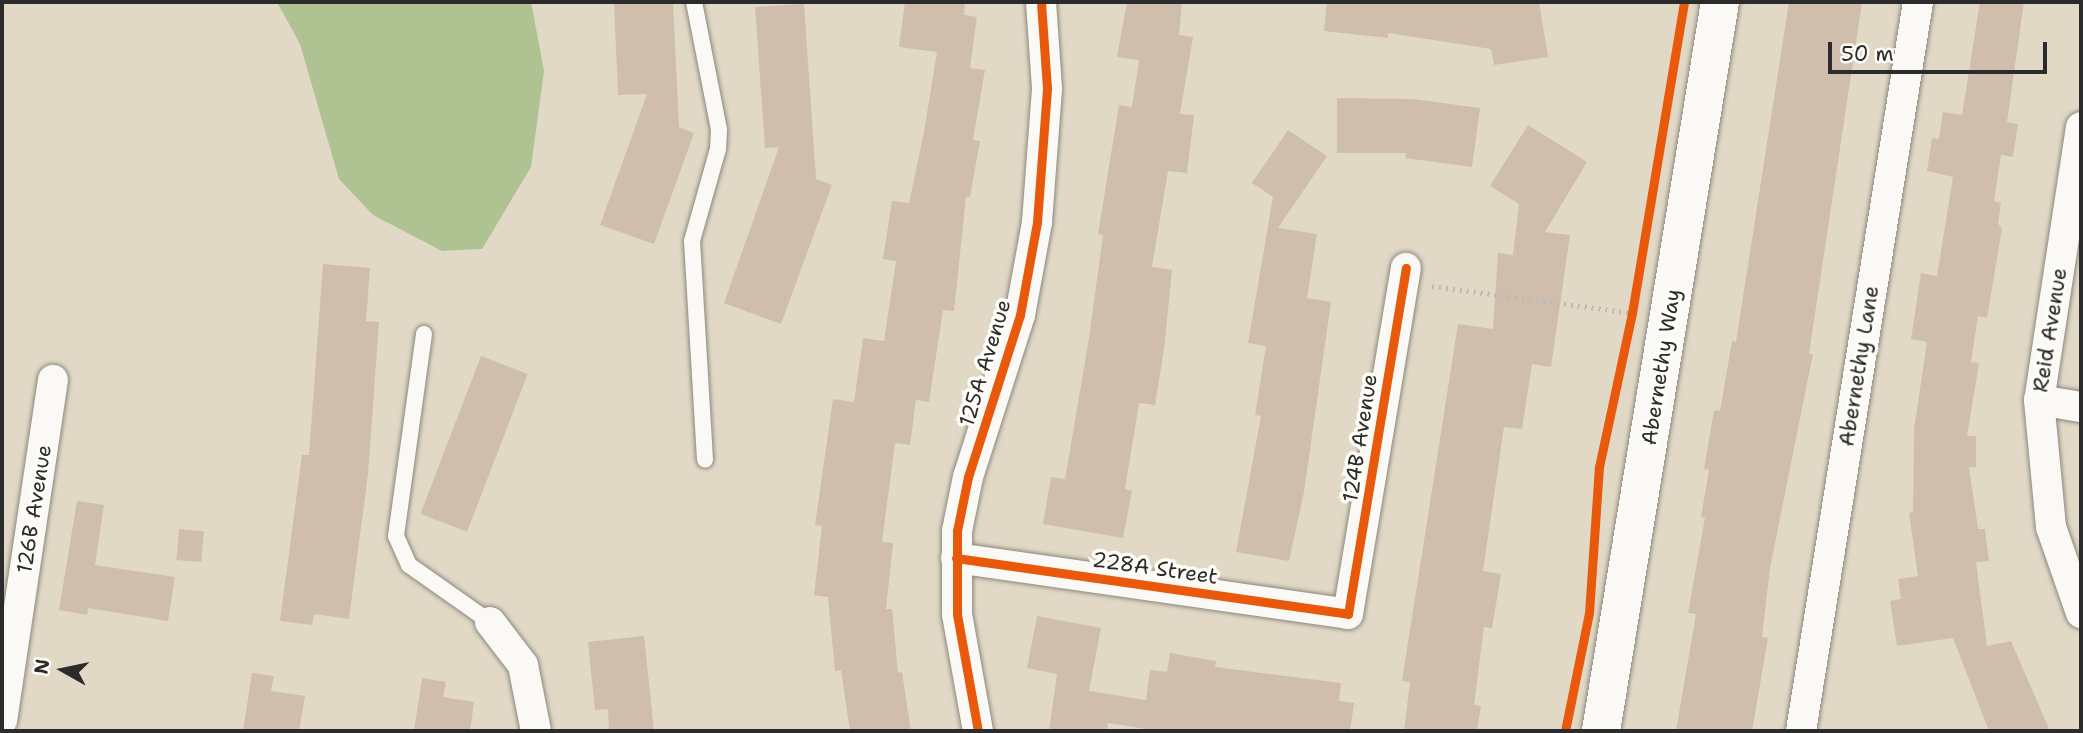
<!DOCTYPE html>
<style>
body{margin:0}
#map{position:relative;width:2083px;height:733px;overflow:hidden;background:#e1d9c6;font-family:"Shantell Sans",sans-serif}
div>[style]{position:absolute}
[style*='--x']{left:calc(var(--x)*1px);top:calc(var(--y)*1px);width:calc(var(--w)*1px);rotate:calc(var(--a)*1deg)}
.forest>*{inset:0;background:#aec292}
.building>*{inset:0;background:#cfbeab;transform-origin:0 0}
.path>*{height:4.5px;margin-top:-2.25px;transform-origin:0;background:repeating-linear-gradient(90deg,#bcbab7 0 2px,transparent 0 7px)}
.roads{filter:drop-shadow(0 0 2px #8b887e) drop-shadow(0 0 2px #8b887e)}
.lane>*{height:16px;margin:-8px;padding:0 8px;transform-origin:8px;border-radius:8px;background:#faf9f6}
.street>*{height:30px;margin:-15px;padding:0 15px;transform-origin:15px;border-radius:15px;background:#faf9f6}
.secondary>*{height:38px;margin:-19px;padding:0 19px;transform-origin:19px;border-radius:19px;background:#faf9f6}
.cycleway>*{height:9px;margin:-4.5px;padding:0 4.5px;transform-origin:4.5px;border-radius:4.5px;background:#e8590c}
span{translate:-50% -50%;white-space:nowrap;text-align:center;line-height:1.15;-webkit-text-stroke:7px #fdfcf7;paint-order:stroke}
.street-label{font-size:21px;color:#2b2b2b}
.frame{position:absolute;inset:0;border:4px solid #2b2b2b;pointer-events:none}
.north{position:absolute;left:28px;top:635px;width:70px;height:70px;-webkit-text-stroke:5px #fdfcf7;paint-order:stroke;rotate:279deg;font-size:19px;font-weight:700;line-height:28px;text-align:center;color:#2b2b2b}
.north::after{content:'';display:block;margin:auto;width:24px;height:32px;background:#2b2b2b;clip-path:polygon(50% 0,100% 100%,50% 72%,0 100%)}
.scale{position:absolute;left:1828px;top:42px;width:219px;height:32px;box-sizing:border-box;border:4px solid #2b2b2b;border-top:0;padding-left:9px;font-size:21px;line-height:24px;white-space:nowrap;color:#2b2b2b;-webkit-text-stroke:5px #fdfcf7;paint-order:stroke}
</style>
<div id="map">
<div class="forest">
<div style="clip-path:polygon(277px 2px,531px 2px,544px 71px,531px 167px,482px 249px,442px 251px,373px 215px,339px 179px,300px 44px)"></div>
</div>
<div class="building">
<div style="clip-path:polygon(614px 2px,673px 2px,679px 127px,694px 133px,654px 244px,600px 225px,647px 94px,618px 95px)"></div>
<div style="clip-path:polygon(905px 2px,965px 2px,964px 15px,977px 17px,970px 68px,985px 70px,973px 140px,980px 141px,970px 197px,966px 197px,954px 311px,943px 310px,929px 402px,916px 400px,910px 445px,895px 443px,882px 542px,893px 543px,886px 609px,892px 609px,898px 673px,902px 672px,911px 731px,850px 731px,841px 670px,835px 671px,828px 597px,814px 595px,822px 526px,815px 525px,833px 399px,854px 402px,863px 338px,884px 341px,896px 261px,883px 259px,892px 201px,909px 203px,924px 132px,937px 52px,899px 47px)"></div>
<div style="clip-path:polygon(1127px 2px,1182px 2px,1179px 35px,1193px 37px,1180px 114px,1194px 115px,1187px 173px,1168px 171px,1152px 267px,1172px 270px,1164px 349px,1155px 405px,1139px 403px,1125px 489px,1132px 491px,1123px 538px,1043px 524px,1051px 477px,1065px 479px,1089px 338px,1103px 235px,1098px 234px,1119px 105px,1132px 107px,1139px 60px,1117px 57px)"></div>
<div style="clip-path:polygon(1327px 2px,1539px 2px,1548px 57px,1494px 65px,1491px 49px,1388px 33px,1388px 38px,1324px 31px)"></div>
<div style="clip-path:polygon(1789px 2px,1862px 2px,1809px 354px,1813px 354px,1770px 568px,1762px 637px,1768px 638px,1752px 731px,1676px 731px,1696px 614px,1688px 613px,1705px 518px,1701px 517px,1709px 470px,1704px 469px,1714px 410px,1720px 411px,1732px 341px,1736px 342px)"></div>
<div style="clip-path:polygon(1980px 2px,2024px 2px,2007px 122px,2018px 124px,2013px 157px,2001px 155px,1994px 201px,2001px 203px,1998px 223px,2002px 229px,1987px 318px,1978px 316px,1971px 362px,1979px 363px,1967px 436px,1976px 436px,1976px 467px,1969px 467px,1978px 529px,1985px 529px,1989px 561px,1976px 562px,1987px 646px,2011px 641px,2050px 731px,1989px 731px,1953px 638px,1897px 646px,1890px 601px,1901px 599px,1898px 579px,1918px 576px,1909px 513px,1913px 512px,1914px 429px,1927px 342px,1911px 339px,1921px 273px,1937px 276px,1953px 177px,1927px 171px,1932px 138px,1939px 139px,1943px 112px,1962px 115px)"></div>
<div style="clip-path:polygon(804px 4px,816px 179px,832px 185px,781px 324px,724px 303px,779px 147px,765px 148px,755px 7px)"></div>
<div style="clip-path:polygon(1337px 98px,1413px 99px,1480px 108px,1472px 167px,1405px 158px,1406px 153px,1337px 153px)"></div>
<div style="clip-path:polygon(1528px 125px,1587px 162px,1545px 232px,1570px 235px,1551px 367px,1532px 364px,1522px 429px,1504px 427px,1483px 571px,1501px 574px,1492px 628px,1484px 627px,1474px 705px,1481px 706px,1477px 731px,1404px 731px,1410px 682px,1402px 681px,1458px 324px,1493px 329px,1498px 253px,1513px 255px,1519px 204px,1490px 186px)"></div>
<div style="clip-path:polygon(1288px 130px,1327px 156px,1278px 228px,1317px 234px,1307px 298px,1331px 302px,1304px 492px,1289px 561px,1236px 552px,1261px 416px,1255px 415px,1266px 346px,1248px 343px,1273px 197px,1252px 183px)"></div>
<div style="clip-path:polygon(323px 264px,370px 268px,366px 321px,379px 322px,368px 474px,349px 619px,314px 614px,312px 625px,280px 621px,302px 455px,309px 455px)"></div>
<div style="left:481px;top:356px;width:50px;height:169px;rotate:21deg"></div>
<div style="clip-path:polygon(77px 501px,104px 505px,95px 565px,175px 577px,168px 621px,88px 608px,87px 615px,59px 610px)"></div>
<div style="left:179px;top:529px;width:25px;height:31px;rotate:5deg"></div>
<div style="clip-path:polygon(1037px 616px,1101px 628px,1089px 691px,1146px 700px,1150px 670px,1167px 672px,1170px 653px,1216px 661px,1215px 667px,1341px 683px,1339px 701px,1354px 703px,1350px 731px,1159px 731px,1108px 723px,1107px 731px,1049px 731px,1057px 674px,1027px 668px)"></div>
<div style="clip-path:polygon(644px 636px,654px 731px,609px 731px,608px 709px,595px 710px,588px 642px)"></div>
<div style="clip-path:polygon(252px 673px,274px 676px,271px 691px,305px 696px,299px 731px,243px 731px)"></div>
<div style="clip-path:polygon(422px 678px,446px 682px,443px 697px,474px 702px,470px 731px,414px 731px)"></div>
</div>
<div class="path">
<div style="--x:1432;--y:286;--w:202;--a:7.7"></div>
</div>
<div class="roads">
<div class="lane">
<div style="--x:694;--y:2;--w:130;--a:78.9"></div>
<div style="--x:719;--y:130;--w:19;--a:93"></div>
<div style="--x:718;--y:149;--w:96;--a:105.8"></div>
<div style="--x:692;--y:241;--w:219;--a:86.6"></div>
<div style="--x:424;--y:334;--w:204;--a:97.9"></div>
<div style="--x:396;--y:536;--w:32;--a:66"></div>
<div style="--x:409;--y:565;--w:99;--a:35.1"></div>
</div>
<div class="street">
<div style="--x:2081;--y:127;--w:276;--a:98.7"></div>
<div style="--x:2039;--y:400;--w:128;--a:84.6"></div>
<div style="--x:2051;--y:527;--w:91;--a:70.8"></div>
<div style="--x:2039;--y:400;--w:43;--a:9.5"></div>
<div style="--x:956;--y:558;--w:396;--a:8.1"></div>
<div style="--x:1348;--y:614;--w:351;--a:-80.5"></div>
<div style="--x:490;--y:622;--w:54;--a:52.5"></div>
<div style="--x:523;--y:665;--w:67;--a:78.9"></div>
<div style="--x:2;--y:721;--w:345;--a:-81.5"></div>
<div style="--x:978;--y:731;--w:119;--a:-100.2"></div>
<div style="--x:957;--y:614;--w:83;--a:-90"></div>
<div style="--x:957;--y:531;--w:55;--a:-78.5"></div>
<div style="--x:968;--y:477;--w:170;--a:-72.2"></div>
<div style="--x:1020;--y:315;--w:95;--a:-79.6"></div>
<div style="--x:1037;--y:222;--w:134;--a:-85.7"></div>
<div style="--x:1047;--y:88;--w:86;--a:-94"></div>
<div style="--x:1801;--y:731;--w:738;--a:-80.88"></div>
</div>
<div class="secondary">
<div style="--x:1601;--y:731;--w:739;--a:-80.73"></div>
</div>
</div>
<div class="cycleway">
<div style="--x:956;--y:558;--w:396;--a:8.1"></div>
<div style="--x:1348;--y:614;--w:351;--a:-80.5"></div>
<div style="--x:978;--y:731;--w:119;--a:-100.2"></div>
<div style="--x:957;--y:614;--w:83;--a:-90"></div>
<div style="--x:957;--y:531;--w:55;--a:-78.5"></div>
<div style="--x:968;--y:477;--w:170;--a:-72.2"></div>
<div style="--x:1020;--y:315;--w:95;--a:-79.6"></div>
<div style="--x:1037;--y:222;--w:134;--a:-85.7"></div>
<div style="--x:1047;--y:88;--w:86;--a:-94"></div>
<div style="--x:1565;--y:731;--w:120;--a:-78.5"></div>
<div style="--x:1589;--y:613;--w:146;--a:-86.1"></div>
<div style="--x:1599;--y:467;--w:157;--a:-77.9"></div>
<div style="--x:1632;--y:313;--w:315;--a:-80.5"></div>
</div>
<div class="street-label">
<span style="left:2050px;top:330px;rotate:-81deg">Reid Avenue</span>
<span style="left:985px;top:363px;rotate:-73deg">125A Avenue</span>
<span style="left:1859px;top:366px;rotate:-81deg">Abernethy Lane</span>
<span style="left:1661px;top:367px;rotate:-81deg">Abernethy Way</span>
<span style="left:1360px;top:438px;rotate:-81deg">124B Avenue</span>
<span style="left:34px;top:509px;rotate:-81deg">126B Avenue</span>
<span style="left:1155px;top:568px;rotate:8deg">228A Street</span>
</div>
<div class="frame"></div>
<div class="north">N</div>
<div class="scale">50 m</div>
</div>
